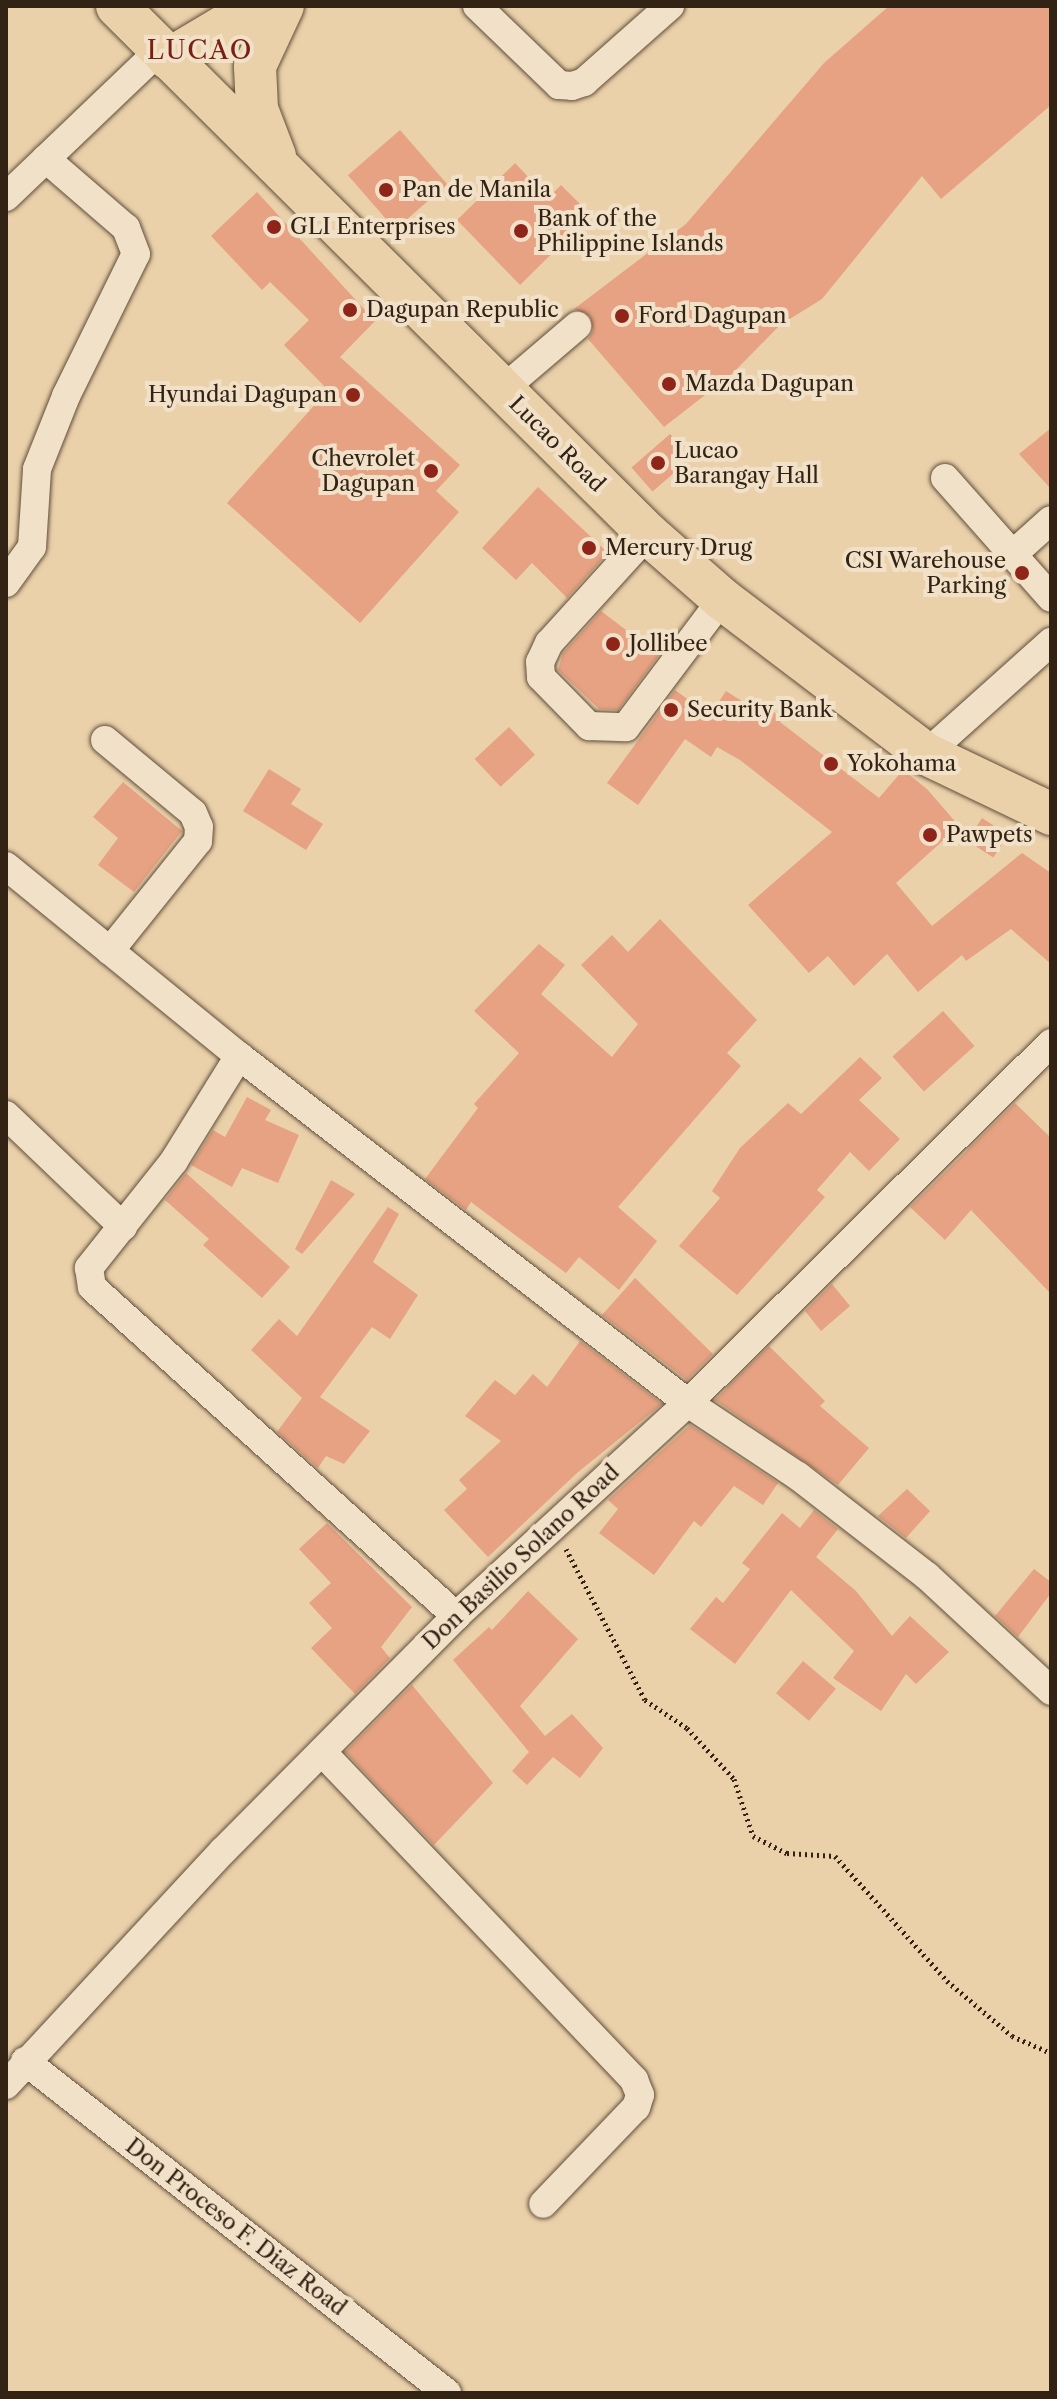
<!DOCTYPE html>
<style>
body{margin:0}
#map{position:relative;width:1057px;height:2399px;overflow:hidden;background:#ead1aa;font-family:"Libre Caslon Text",serif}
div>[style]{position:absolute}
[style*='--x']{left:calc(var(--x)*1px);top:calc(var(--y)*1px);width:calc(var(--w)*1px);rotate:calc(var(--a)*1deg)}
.building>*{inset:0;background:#e6a282;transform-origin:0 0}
.path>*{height:5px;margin-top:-2.5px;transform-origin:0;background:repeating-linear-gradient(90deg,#332315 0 2px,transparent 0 6px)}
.roads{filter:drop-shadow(0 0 2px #614e3a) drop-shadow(0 0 2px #614e3a)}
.minor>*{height:28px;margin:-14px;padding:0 14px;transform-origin:14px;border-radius:14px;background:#f1e1c8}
.highway>*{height:42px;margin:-21px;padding:0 21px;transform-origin:21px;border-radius:21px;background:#ead1aa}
.dots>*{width:22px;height:22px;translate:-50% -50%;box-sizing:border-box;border:4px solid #f1e1c8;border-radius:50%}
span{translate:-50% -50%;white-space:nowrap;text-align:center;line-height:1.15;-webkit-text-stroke:8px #f1e1c8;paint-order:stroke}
.poi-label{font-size:22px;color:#332315}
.left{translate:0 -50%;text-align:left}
.right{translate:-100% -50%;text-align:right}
.street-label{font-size:22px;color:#332315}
.quarter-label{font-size:26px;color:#7a1f14;letter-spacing:2px}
.frame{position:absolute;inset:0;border:8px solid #332315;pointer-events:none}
</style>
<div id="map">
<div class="building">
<div style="clip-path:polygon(889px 6px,1051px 6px,1051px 105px,941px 199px,922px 176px,822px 299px,780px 325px,732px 374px,664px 427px,588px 339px,593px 331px,590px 316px,574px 309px,686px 224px,824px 63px)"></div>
<div style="left:400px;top:130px;width:72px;height:69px;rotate:49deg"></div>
<div style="clip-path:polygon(515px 163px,548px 198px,561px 185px,591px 215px,520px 285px,457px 220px)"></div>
<div style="clip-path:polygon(257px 192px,375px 321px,340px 357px,460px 465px,436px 491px,459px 512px,360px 623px,227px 503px,328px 390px,284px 345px,309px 320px,270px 282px,262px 290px,211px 236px)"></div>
<div style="clip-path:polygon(1051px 428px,1051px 489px,1019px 454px)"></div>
<div style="left:670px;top:434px;width:32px;height:51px;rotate:49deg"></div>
<div style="clip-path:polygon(538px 487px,608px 553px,567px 598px,532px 563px,516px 580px,482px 548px)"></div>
<div style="clip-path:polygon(601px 611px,659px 655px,618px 710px,599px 709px,558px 670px,563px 653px)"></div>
<div style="clip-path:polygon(675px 690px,710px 715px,726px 691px,751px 707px,754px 701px,782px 717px,780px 722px,879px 798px,903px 770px,927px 789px,959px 826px,896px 883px,932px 926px,1022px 853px,1051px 873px,1051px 964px,1011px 929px,966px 961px,962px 955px,918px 992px,887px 954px,854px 986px,828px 956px,809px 973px,748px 905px,832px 832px,740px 760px,717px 747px,711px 757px,685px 739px,638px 805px,607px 783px)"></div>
<div style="left:509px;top:727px;width:38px;height:47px;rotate:47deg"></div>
<div style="clip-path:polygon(269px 769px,301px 789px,291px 804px,323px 824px,306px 850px,243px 811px)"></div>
<div style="clip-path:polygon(123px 782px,182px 831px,134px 892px,98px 865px,118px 838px,93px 817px)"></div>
<div style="left:982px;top:818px;width:31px;height:27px;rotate:33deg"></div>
<div style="clip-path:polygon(660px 919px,757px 1020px,727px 1053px,741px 1066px,618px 1207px,657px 1241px,619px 1290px,579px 1257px,566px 1273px,471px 1202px,466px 1210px,425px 1179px,478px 1108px,474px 1104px,519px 1053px,474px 1011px,539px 944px,565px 965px,541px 994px,612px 1057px,638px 1024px,581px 965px,612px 935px,628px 952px)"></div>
<div style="left:943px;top:1011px;width:47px;height:68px;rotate:48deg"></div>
<div style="clip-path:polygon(860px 1057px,882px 1078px,859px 1100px,900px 1139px,869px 1171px,850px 1152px,817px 1190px,825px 1197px,737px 1295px,679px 1246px,720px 1198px,712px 1191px,740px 1148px,788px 1103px,801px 1114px)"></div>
<div style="clip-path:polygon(247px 1097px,271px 1110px,265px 1120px,299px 1135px,278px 1183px,242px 1168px,232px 1187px,191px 1165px,213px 1130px,225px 1137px)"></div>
<div style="clip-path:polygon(1015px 1103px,1051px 1138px,1051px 1294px,971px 1210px,945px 1240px,910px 1207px)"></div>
<div style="clip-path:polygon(186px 1173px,290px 1267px,262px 1298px,203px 1245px,209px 1239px,165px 1200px)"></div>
<div style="clip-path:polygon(331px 1180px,355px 1194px,302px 1254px,295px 1249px)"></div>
<div style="clip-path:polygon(388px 1207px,399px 1214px,373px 1262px,418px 1295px,390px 1339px,372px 1327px,320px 1397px,370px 1431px,344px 1464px,326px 1456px,318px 1468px,277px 1432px,302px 1398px,251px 1350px,279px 1319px,297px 1336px)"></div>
<div style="clip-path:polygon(635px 1278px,713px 1354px,687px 1380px,602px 1315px)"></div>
<div style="clip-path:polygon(832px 1284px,850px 1306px,821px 1331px,805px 1311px)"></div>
<div style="clip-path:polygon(580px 1341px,662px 1404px,577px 1473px,488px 1557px,444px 1510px,467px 1489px,459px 1480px,501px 1441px,465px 1416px,495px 1380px,515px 1395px,533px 1374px,547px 1387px)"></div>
<div style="clip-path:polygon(769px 1346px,825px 1401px,820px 1406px,869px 1448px,838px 1485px,715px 1400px)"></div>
<div style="clip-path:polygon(690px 1425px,778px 1483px,763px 1505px,734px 1486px,701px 1527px,694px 1521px,654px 1575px,599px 1533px,618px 1509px,608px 1500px)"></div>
<div style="clip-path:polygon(907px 1489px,930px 1511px,906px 1538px,878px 1516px)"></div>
<div style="clip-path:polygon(814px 1510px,838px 1529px,816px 1557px,856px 1591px,892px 1636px,910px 1616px,949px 1652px,916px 1684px,906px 1674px,881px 1711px,833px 1678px,854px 1651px,791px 1590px,735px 1664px,690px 1629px,716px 1597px,723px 1603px,750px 1569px,742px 1563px,782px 1513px,800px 1528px)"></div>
<div style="clip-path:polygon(327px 1523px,412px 1607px,381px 1647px,390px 1658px,355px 1694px,311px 1648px,332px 1628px,309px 1603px,331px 1583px,299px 1549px)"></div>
<div style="clip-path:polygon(1034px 1569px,1051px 1582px,1051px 1593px,1018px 1637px,995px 1616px)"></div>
<div style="clip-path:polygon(528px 1591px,578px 1639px,520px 1706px,545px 1736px,572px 1714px,603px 1748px,580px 1778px,553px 1757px,527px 1785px,512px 1771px,529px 1752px,453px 1660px,489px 1627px,492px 1630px)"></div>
<div style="left:803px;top:1661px;width:43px;height:42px;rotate:40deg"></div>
<div style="clip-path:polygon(412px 1685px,493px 1783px,434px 1845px,345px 1752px)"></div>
</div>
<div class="path">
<div style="--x:566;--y:1549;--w:170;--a:62.4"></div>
<div style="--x:645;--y:1700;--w:50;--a:33.7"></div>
<div style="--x:687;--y:1728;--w:69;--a:47.3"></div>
<div style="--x:734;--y:1779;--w:60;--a:71.6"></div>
<div style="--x:753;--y:1836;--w:38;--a:27"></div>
<div style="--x:787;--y:1853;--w:48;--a:3.6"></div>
<div style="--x:835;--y:1856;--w:168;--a:48.1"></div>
<div style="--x:947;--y:1981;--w:85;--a:40.2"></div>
<div style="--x:1012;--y:2036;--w:43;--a:23.6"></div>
</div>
<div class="roads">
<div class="minor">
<div style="--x:477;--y:6;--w:114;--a:43.9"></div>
<div style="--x:559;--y:85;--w:13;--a:4"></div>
<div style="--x:572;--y:86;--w:13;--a:-18"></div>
<div style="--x:584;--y:82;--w:115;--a:-41.5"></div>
<div style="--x:6;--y:197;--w:213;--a:-43.7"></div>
<div style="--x:502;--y:390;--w:99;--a:-40.5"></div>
<div style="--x:945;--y:478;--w:160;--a:48.5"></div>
<div style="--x:648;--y:534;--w:147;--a:132.2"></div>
<div style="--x:549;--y:643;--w:21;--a:115"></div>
<div style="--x:540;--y:662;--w:15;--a:86"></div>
<div style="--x:541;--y:677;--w:69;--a:45.6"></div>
<div style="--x:589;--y:726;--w:37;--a:2"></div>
<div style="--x:626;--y:727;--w:160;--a:-53.1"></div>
<div style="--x:1012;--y:555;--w:52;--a:-41.9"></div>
<div style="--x:6;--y:583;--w:44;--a:-54.2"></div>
<div style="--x:32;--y:547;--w:78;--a:-86.3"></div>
<div style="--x:37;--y:469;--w:79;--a:-68.3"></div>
<div style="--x:66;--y:396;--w:158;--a:-63.8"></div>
<div style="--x:136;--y:254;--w:28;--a:-111"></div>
<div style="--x:126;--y:228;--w:106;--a:-139.2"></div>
<div style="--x:105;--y:740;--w:114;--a:39.7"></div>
<div style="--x:193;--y:813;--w:15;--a:67"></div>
<div style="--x:199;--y:827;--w:14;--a:94"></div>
<div style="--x:198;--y:841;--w:141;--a:128.7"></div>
<div style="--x:926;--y:754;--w:168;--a:-41.9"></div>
<div style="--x:6;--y:866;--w:301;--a:39.2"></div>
<div style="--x:239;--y:1056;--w:567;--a:37.7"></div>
<div style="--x:688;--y:1403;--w:132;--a:33.6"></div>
<div style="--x:798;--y:1476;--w:163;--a:37.8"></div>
<div style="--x:927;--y:1576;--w:169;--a:42.8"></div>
<div style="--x:239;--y:1056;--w:123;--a:121.8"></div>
<div style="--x:174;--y:1161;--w:137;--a:128.5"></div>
<div style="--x:89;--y:1268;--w:19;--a:81"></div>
<div style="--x:92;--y:1287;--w:491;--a:42.1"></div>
<div style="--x:6;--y:1115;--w:162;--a:43.7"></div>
<div style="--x:322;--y:1752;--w:453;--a:46.4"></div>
<div style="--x:634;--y:2080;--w:16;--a:68"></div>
<div style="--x:640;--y:2095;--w:13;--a:108"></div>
<div style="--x:636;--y:2107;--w:134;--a:133.8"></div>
<div style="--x:25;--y:2061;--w:537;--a:38.19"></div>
<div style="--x:6;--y:2085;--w:319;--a:-47.2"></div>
<div style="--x:223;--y:1851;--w:331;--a:-45.2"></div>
<div style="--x:456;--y:1616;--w:315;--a:-42.6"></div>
<div style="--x:688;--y:1403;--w:511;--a:-44.76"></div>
</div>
<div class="highway">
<div style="--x:117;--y:6;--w:749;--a:44.84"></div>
<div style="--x:648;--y:534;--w:98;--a:41.3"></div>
<div style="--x:722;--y:599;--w:256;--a:37.2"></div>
<div style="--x:926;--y:754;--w:139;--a:25.6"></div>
<div style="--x:169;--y:59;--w:104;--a:-30.8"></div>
<div style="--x:275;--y:156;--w:50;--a:-111"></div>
<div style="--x:257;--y:109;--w:43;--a:-92.7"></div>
<div style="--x:255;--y:66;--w:66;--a:-65"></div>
</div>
</div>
<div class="dots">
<div style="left:386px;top:190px;background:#8f2418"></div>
<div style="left:274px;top:227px;background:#8f2418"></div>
<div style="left:521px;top:231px;background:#8f2418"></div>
<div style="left:350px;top:310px;background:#8f2418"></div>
<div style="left:622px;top:316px;background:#8f2418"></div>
<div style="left:669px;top:384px;background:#8f2418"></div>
<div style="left:353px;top:395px;background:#8f2418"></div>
<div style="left:658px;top:463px;background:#8f2418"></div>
<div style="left:431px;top:471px;background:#8f2418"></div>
<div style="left:589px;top:548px;background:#8f2418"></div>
<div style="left:1022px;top:573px;background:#8f2418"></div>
<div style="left:613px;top:644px;background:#8f2418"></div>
<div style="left:671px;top:710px;background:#8f2418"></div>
<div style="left:831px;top:764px;background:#8f2418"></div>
<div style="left:930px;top:835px;background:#8f2418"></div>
</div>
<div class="poi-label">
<span class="left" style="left:402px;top:190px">Pan de Manila</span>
<span class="left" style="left:537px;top:231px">Bank of the<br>Philippine Islands</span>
<span class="left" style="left:290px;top:227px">GLI Enterprises</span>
<span class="left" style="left:366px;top:310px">Dagupan Republic</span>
<span class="left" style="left:638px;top:316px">Ford Dagupan</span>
<span class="left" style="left:685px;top:384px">Mazda Dagupan</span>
<span class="right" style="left:337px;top:395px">Hyundai Dagupan</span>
<span class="left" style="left:674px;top:463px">Lucao<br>Barangay Hall</span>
<span class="right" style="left:415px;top:471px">Chevrolet<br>Dagupan</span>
<span class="left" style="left:605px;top:548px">Mercury Drug</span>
<span class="right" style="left:1006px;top:573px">CSI Warehouse<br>Parking</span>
<span class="left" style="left:629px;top:644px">Jollibee</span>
<span class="left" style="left:687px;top:710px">Security Bank</span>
<span class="left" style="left:847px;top:764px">Yokohama</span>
<span class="left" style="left:946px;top:835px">Pawpets</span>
</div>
<div class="street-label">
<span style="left:557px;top:444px;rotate:45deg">Lucao Road</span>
<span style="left:521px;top:1557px;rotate:-43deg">Don Basilio Solano Road</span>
<span style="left:236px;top:2227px;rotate:38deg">Don Proceso F. Diaz Road</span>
</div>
<div class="quarter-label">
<span style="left:200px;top:51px">LUCAO</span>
</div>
<div class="frame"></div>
</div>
